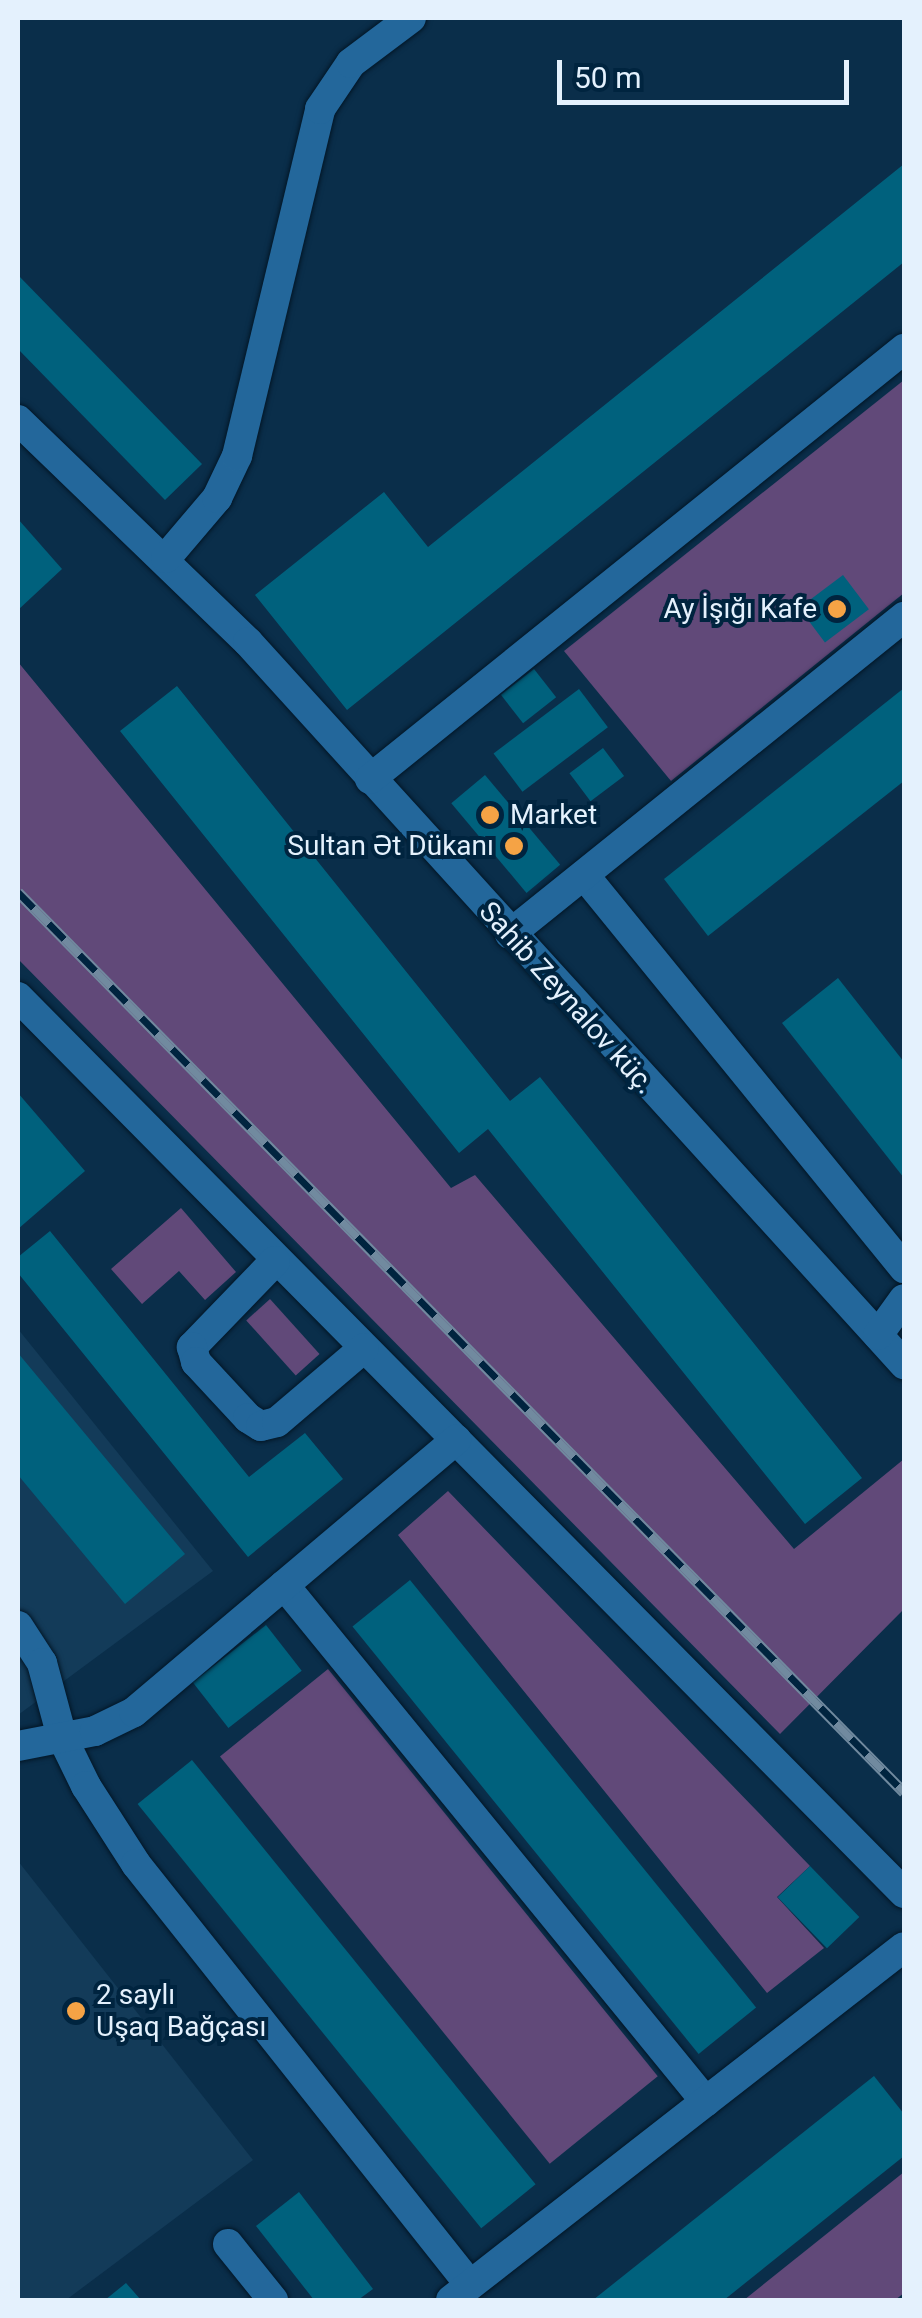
<!DOCTYPE html>
<meta charset="utf-8">
<style>
body{margin:0}
#map{position:relative;width:922px;height:2318px;overflow:hidden;background:#0a2e4a;font-family:Roboto,sans-serif}
div>[style]{position:absolute}
[style*='--x']{left:calc(var(--x)*1px);top:calc(var(--y)*1px);width:calc(var(--w)*1px);rotate:calc(var(--a)*1deg)}
.built>*{inset:0;background:#133b59}
.green>*{inset:0;background:#614979;transform-origin:0 0}
.building>*{inset:0;background:#00617d;transform-origin:0 0}
.roads{filter:drop-shadow(0 0 2px #031626) drop-shadow(0 0 2px #031626)}
.minor>*{height:30px;margin:-15px;padding:0 15px;transform-origin:15px;border-radius:15px;background:#23679b}
.rail>*{height:11px;margin-top:-5.5px;transform-origin:0;background:repeating-linear-gradient(90deg,#00243f 0 22px,#718a9f 0 44px);box-sizing:border-box;border-block:2px solid #718a9f}
.dots>*{width:28px;height:28px;translate:-50% -50%;box-sizing:border-box;border:5px solid #00243f;border-radius:50%}
span{translate:-50% -50%;white-space:nowrap;text-align:center;line-height:1.15;-webkit-text-stroke:8px #00243f;paint-order:stroke}
.poi-label{font-size:28px;color:#e4f1fd}
.right{translate:-100% -50%;text-align:right}
.left{translate:0 -50%;text-align:left}
.street-label{font-size:28px;color:#e4f1fd}
.frame{position:absolute;inset:0;border:20px solid #e4f1fd;pointer-events:none}
.scale{position:absolute;left:557px;top:60px;width:292px;height:45px;box-sizing:border-box;border:5px solid #e4f1fd;border-top:0;padding-left:12px;font-size:30px;line-height:35px;white-space:nowrap;color:#e4f1fd;-webkit-text-stroke:8px #00243f;paint-order:stroke}
</style>
<div id="map">
<div class="built">
<div style="clip-path:polygon(18px 1329px,213px 1571px,18px 1715px)"></div>
<div style="clip-path:polygon(18px 1861px,253px 2160px,66px 2300px,18px 2300px)"></div>
</div>
<div class="green">
<div style="clip-path:polygon(904px 380px,904px 593px,671px 781px,564px 651px)"></div>
<div style="clip-path:polygon(18px 662px,451px 1188px,475px 1175px,794px 1549px,904px 1459px,904px 1609px,780px 1734px,18px 959px)"></div>
<div style="clip-path:polygon(181px 1208px,236px 1272px,205px 1300px,179px 1271px,142px 1304px,111px 1269px)"></div>
<div style="left:270px;top:1299px;width:74px;height:32px;rotate:48deg"></div>
<div style="clip-path:polygon(448px 1491px,810px 1866px,777px 1897px,824px 1948px,767px 1993px,398px 1535px)"></div>
<div style="left:328px;top:1669px;width:524px;height:139px;rotate:51deg"></div>
<div style="clip-path:polygon(904px 2172px,904px 2293px,895px 2300px,744px 2300px)"></div>
</div>
<div class="building">
<div style="clip-path:polygon(904px 164px,904px 262px,347px 710px,255px 595px,384px 492px,428px 547px)"></div>
<div style="clip-path:polygon(18px 275px,202px 464px,165px 500px,18px 349px)"></div>
<div style="clip-path:polygon(18px 519px,62px 569px,18px 610px)"></div>
<div style="left:843px;top:575px;width:43px;height:55px;rotate:53deg"></div>
<div style="left:534px;top:669px;width:36px;height:42px;rotate:52deg"></div>
<div style="clip-path:polygon(177px 686px,510px 1101px,540px 1077px,862px 1478px,805px 1524px,488px 1129px,459px 1153px,120px 731px)"></div>
<div style="clip-path:polygon(904px 688px,904px 781px,708px 936px,664px 879px)"></div>
<div style="left:579px;top:689px;width:48px;height:107px;rotate:53deg"></div>
<div style="left:603px;top:748px;width:35px;height:42px;rotate:53deg"></div>
<div style="left:485px;top:775px;width:117px;height:44px;rotate:50deg"></div>
<div style="clip-path:polygon(838px 978px,904px 1062px,904px 1178px,782px 1023px)"></div>
<div style="clip-path:polygon(18px 1093px,85px 1171px,18px 1229px)"></div>
<div style="clip-path:polygon(50px 1231px,249px 1477px,305px 1433px,343px 1479px,248px 1557px,18px 1273px,18px 1257px)"></div>
<div style="clip-path:polygon(18px 1353px,185px 1554px,125px 1604px,18px 1475px)"></div>
<div style="left:410px;top:1580px;width:550px;height:74px;rotate:51deg"></div>
<div style="left:266px;top:1625px;width:58px;height:93px;rotate:52deg"></div>
<div style="left:192px;top:1760px;width:546px;height:70px;rotate:51deg"></div>
<div style="left:810px;top:1866px;width:71px;height:45px;rotate:46deg"></div>
<div style="clip-path:polygon(874px 2076px,904px 2114px,904px 2156px,724px 2300px,593px 2300px)"></div>
<div style="clip-path:polygon(299px 2192px,373px 2289px,358px 2300px,314px 2300px,256px 2226px)"></div>
<div style="clip-path:polygon(126px 2283px,141px 2300px,105px 2300px)"></div>
</div>
<div class="roads">
<div class="minor">
<div style="--x:18;--y:420;--w:320;--a:44"></div>
<div style="--x:248;--y:642;--w:976;--a:47.74"></div>
<div style="--x:166;--y:558;--w:79;--a:-49.6"></div>
<div style="--x:217;--y:498;--w:47;--a:-64.5"></div>
<div style="--x:237;--y:456;--w:357;--a:-76.5"></div>
<div style="--x:320;--y:109;--w:55;--a:-56"></div>
<div style="--x:351;--y:63;--w:75;--a:-36.9"></div>
<div style="--x:370;--y:779;--w:686;--a:-38.84"></div>
<div style="--x:584;--y:875;--w:507;--a:50.85"></div>
<div style="--x:510;--y:934;--w:506;--a:-38.82"></div>
<div style="--x:18;--y:997;--w:1260;--a:45.32"></div>
<div style="--x:275;--y:1261;--w:120;--a:134"></div>
<div style="--x:192;--y:1347;--w:16;--a:75"></div>
<div style="--x:196;--y:1362;--w:76;--a:47.1"></div>
<div style="--x:248;--y:1418;--w:15;--a:32"></div>
<div style="--x:261;--y:1426;--w:16;--a:-14"></div>
<div style="--x:277;--y:1422;--w:114;--a:-40.4"></div>
<div style="--x:878;--y:1335;--w:44;--a:-54.2"></div>
<div style="--x:284;--y:1585;--w:667;--a:50.78"></div>
<div style="--x:18;--y:1626;--w:44;--a:57"></div>
<div style="--x:42;--y:1663;--w:77;--a:74.9"></div>
<div style="--x:62;--y:1737;--w:55;--a:63.9"></div>
<div style="--x:86;--y:1786;--w:93;--a:57.3"></div>
<div style="--x:136;--y:1864;--w:537;--a:51.57"></div>
<div style="--x:18;--y:1746;--w:78;--a:-11"></div>
<div style="--x:95;--y:1731;--w:43;--a:-26"></div>
<div style="--x:134;--y:1712;--w:422;--a:-40.2"></div>
<div style="--x:228;--y:2244;--w:72;--a:51.2"></div>
<div style="--x:451;--y:2300;--w:574;--a:-37.93"></div>
</div>
</div>
<div class="rail">
<div style="--x:18;--y:892;--w:1263;--a:45.45"></div>
</div>
<div class="dots">
<div style="left:837px;top:609px;background:#f5a345"></div>
<div style="left:490px;top:815px;background:#f5a345"></div>
<div style="left:514px;top:846px;background:#f5a345"></div>
<div style="left:76px;top:2011px;background:#f5a345"></div>
</div>
<div class="poi-label">
<span class="right" style="left:817px;top:609px">Ay İşığı Kafe</span>
<span class="left" style="left:510px;top:815px">Market</span>
<span class="right" style="left:494px;top:846px">Sultan Ət Dükanı</span>
<span class="left" style="left:96px;top:2011px">2 saylı<br>Uşaq Bağçası</span>
</div>
<div class="street-label">
<span style="left:567px;top:998px;rotate:48deg">Sahib Zeynalov küç.</span>
</div>
<div class="frame"></div>
<div class="scale">50 m</div>
</div>
